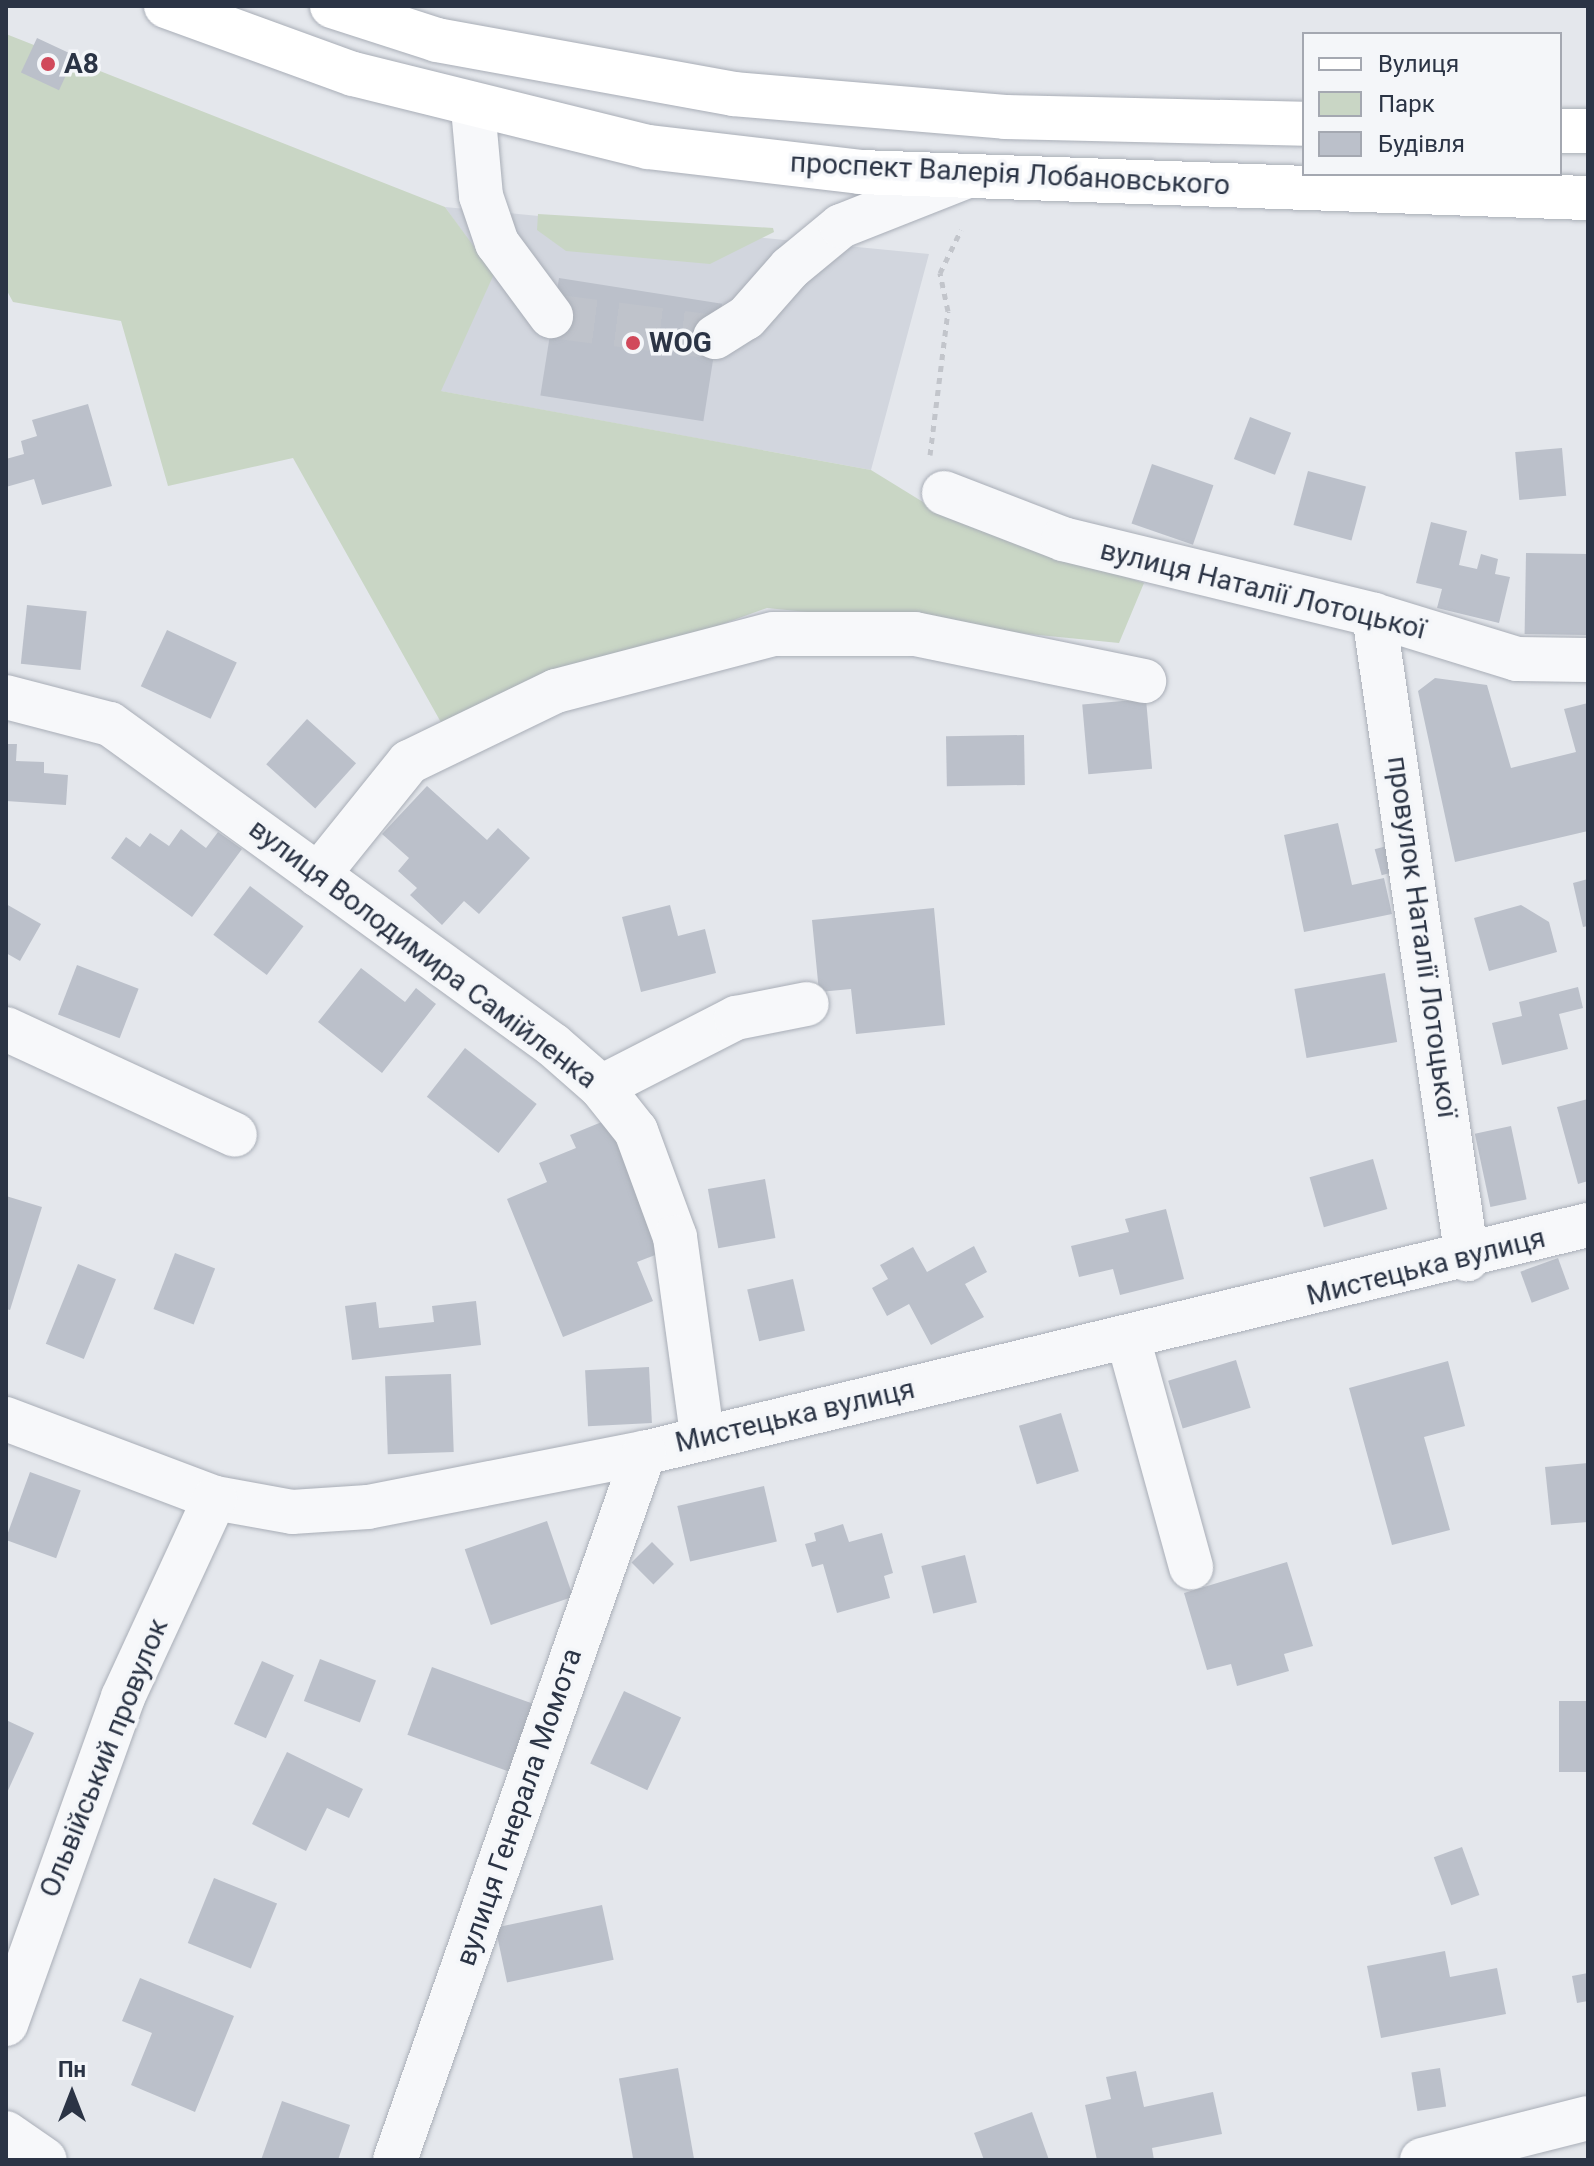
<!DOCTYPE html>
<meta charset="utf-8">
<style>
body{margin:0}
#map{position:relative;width:1594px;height:2166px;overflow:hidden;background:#e4e7ec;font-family:Roboto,sans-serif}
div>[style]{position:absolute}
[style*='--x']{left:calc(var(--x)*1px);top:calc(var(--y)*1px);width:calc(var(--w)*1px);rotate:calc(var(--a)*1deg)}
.built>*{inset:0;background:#d2d6de}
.green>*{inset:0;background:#c9d6c5}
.building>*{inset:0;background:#bbc0ca;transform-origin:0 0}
.minor-tunnel>*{height:44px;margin-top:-22px;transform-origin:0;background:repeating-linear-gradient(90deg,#bfc3cb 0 44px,transparent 0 66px)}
.path>*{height:5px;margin-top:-2.5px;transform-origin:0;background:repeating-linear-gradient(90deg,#c2c5cb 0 6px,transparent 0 12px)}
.roads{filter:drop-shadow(0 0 2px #a9aeb7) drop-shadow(0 0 2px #a9aeb7)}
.minor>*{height:44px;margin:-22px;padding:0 22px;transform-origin:22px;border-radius:22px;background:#f7f8fa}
.major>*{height:44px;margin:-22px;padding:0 22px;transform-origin:22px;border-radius:22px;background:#fff}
.dots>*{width:22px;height:22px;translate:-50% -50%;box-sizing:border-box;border:4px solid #f4f6f9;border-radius:50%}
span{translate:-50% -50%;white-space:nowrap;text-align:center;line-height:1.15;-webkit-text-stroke:7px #f4f6f9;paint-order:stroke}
.poi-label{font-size:28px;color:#2b3445;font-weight:700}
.left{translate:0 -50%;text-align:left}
.street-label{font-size:28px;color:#2b3445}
.frame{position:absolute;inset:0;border:8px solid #2b3445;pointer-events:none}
.legend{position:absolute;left:1302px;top:32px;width:260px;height:144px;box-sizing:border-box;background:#f4f6f9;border:2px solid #a4a8b1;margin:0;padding:10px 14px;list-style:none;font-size:24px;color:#2b3445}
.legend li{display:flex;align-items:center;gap:16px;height:40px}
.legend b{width:40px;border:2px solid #a4a8b1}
.north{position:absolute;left:32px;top:2054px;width:80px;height:80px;-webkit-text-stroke:6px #f4f6f9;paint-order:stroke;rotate:0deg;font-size:22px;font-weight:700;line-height:32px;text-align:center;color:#2b3445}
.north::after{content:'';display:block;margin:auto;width:28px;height:36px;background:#2b3445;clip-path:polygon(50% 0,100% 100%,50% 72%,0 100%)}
</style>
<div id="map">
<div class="built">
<div style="clip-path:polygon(445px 207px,929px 254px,871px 470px,440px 391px,493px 275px)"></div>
</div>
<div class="green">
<div style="clip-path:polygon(6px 34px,445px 207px,494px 274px,441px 391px,871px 470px,949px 518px,1144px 583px,1119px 643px,767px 608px,443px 726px,293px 458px,168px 486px,121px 321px,13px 302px,6px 289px)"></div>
<div style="clip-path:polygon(538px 214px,773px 228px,774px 232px,710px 264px,566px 251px,537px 230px)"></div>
</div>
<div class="building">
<div style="left:37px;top:38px;width:42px;height:38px;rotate:25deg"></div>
<div style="left:559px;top:278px;width:165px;height:119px;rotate:9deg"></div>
<div style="clip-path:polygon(88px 404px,112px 486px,42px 505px,34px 479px,6px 487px,6px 459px,24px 454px,21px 441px,37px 436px,32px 420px)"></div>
<div style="left:1250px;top:417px;width:44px;height:45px;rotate:21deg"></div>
<div style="left:1562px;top:448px;width:48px;height:47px;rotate:85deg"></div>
<div style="left:1152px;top:464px;width:65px;height:63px;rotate:19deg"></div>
<div style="left:1308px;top:471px;width:60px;height:56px;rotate:15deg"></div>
<div style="clip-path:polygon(1431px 522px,1467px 531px,1459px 565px,1477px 569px,1481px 554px,1498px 559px,1495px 574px,1510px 577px,1499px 623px,1437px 608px,1442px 589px,1416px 583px)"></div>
<div style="left:1526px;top:553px;width:62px;height:81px;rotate:1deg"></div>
<div style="left:27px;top:605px;width:60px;height:59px;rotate:6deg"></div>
<div style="left:167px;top:630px;width:77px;height:62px;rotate:25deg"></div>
<div style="clip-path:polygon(1435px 678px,1487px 685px,1511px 768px,1576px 752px,1564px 709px,1588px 703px,1588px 831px,1455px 862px,1418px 691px)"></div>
<div style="left:1146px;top:699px;width:70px;height:64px;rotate:85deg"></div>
<div style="left:307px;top:719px;width:66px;height:61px;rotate:42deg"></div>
<div style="left:1024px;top:735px;width:50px;height:78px;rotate:89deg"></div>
<div style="clip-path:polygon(6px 744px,17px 744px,16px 761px,44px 762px,44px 773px,68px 775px,66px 805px,6px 801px)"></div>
<div style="clip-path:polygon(427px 786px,487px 840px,498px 828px,530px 858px,479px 914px,464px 901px,442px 925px,410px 895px,417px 888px,398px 871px,409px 858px,382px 834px)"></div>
<div style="clip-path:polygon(1338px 823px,1352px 885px,1384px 878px,1392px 914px,1304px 932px,1284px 835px)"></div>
<div style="clip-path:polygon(181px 829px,206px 848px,218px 832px,242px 849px,192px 917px,111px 858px,126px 837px,140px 847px,150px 833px,169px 846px)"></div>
<div style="left:1394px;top:844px;width:27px;height:20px;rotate:75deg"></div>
<div style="clip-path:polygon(1588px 879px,1588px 926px,1583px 927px,1573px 883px)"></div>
<div style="left:250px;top:886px;width:67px;height:61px;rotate:37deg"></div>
<div style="clip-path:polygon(6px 904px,41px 924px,20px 961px,6px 953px)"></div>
<div style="clip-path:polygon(670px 905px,678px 936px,705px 929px,716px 973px,641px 992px,622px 917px)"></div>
<div style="clip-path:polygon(1521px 905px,1549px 922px,1557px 952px,1489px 971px,1474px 918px)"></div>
<div style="clip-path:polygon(934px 908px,945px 1025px,856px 1034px,851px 989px,819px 992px,812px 920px)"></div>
<div style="left:77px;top:965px;width:66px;height:53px;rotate:21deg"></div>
<div style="clip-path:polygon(361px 968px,405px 1002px,416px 988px,436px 1004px,382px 1073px,318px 1022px)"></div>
<div style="left:1385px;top:973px;width:70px;height:92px;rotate:80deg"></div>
<div style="clip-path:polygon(1578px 987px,1583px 1008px,1559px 1014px,1568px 1049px,1502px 1065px,1492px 1023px,1522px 1016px,1519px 1002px)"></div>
<div style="left:465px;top:1048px;width:91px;height:62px;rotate:38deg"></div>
<div style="clip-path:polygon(1588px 1099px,1588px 1181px,1578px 1184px,1557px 1107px)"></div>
<div style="clip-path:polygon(609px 1119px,663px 1252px,637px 1262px,653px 1301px,563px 1337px,507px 1199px,547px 1182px,539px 1163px,576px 1148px,570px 1135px)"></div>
<div style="left:1511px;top:1126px;width:75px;height:37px;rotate:78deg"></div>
<div style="left:1373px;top:1159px;width:52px;height:66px;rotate:74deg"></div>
<div style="left:765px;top:1179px;width:60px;height:58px;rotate:80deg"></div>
<div style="clip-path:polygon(6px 1196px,42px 1207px,10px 1310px,6px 1309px)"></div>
<div style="clip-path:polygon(1166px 1209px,1184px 1279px,1120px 1295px,1113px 1269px,1079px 1277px,1071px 1246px,1129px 1232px,1125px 1219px)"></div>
<div style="clip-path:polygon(974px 1246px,987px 1272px,965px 1284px,984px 1317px,931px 1345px,909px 1304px,887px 1316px,872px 1288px,888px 1279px,880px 1265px,913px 1247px,927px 1272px)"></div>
<div style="left:175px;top:1253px;width:43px;height:60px;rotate:21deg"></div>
<div style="left:1558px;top:1258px;width:33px;height:40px;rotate:70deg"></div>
<div style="left:78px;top:1264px;width:41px;height:86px;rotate:22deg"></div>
<div style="left:793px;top:1279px;width:53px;height:47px;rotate:77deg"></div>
<div style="clip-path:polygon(476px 1301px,481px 1345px,352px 1360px,345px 1306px,376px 1302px,379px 1328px,434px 1322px,432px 1306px)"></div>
<div style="left:1236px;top:1360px;width:50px;height:71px;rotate:73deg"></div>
<div style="clip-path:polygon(1448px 1361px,1465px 1426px,1424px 1437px,1450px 1530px,1392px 1545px,1349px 1388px)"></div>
<div style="left:649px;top:1367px;width:56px;height:64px;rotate:87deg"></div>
<div style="left:451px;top:1374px;width:78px;height:66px;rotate:88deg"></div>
<div style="left:1061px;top:1413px;width:61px;height:44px;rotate:73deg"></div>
<div style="clip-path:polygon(1588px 1463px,1588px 1522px,1551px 1525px,1545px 1467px)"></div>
<div style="left:30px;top:1472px;width:54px;height:72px;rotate:20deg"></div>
<div style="left:764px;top:1486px;width:57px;height:89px;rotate:77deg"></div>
<div style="left:547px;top:1521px;width:80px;height:87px;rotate:71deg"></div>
<div style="clip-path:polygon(843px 1524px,849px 1542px,882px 1533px,893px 1573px,884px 1576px,890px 1598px,837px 1613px,823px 1564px,812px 1567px,805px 1544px,816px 1541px,814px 1533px)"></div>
<div style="left:652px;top:1542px;width:31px;height:29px;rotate:45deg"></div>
<div style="left:965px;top:1555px;width:49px;height:45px;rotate:76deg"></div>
<div style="clip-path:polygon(1287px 1562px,1313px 1646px,1284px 1654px,1289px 1671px,1237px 1686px,1231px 1664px,1207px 1670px,1184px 1593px)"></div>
<div style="left:320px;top:1659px;width:60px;height:45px;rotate:21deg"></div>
<div style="left:262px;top:1661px;width:35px;height:69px;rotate:24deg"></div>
<div style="left:432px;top:1667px;width:112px;height:72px;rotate:20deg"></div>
<div style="left:624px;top:1691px;width:63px;height:80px;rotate:25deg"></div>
<div style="left:1588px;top:1701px;width:71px;height:29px;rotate:90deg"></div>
<div style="clip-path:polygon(6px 1720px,34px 1733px,6px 1795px)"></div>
<div style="clip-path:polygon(287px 1752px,363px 1789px,349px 1818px,327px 1808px,306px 1851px,252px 1824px)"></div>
<div style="left:1462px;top:1847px;width:51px;height:30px;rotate:70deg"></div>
<div style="left:214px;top:1878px;width:68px;height:70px;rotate:22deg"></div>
<div style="left:602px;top:1905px;width:56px;height:109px;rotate:78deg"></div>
<div style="clip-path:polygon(1445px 1951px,1450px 1977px,1497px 1968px,1506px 2014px,1381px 2038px,1367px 1966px)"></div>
<div style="clip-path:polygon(1588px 1973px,1588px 2001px,1577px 2003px,1572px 1976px)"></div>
<div style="clip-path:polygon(140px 1978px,234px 2016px,195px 2112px,131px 2085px,152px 2033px,122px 2021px)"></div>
<div style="left:678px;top:2068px;width:94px;height:60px;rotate:80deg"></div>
<div style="left:1440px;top:2068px;width:39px;height:29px;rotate:81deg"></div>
<div style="clip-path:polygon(1136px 2071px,1144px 2107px,1213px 2092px,1222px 2134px,1152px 2148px,1154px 2160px,1097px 2160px,1085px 2105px,1111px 2099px,1106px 2077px)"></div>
<div style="clip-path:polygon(282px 2101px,350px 2125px,338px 2160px,261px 2160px)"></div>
<div style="clip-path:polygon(1032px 2112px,1049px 2160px,984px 2160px,974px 2133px)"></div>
</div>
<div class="minor-tunnel">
<div style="--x:551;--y:316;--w:165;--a:7.3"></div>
</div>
<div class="path">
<div style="--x:930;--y:455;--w:145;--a:-82.9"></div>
<div style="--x:948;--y:311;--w:39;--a:-102"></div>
<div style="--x:940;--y:273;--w:48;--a:-64"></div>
</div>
<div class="roads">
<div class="minor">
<div style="--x:473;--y:108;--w:88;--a:84.8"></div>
<div style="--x:481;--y:196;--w:50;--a:71.2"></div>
<div style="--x:497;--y:243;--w:91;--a:53.5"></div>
<div style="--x:715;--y:337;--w:36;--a:-32"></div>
<div style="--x:746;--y:318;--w:67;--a:-48.7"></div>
<div style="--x:790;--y:268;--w:66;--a:-39.5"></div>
<div style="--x:841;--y:226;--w:133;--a:-21.6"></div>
<div style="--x:944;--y:493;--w:128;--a:21.1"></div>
<div style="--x:1063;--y:539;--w:320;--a:13.7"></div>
<div style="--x:1374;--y:615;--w:150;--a:17.1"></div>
<div style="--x:1517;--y:659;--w:71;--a:0.8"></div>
<div style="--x:1374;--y:615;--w:651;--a:81.78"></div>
<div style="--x:6;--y:697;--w:107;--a:14.6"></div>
<div style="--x:110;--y:724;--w:547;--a:35.93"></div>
<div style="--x:553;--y:1045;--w:64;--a:41.2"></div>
<div style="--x:601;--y:1087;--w:56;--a:51.5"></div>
<div style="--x:636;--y:1131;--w:113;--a:69.8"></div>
<div style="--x:675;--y:1237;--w:200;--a:82.2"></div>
<div style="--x:318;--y:875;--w:145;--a:-51.2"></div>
<div style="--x:409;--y:762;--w:163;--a:-25.8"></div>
<div style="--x:556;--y:691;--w:225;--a:-14.7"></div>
<div style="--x:774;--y:634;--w:141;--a:0"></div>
<div style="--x:915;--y:634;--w:234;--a:11.6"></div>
<div style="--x:6;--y:1029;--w:252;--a:24.8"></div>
<div style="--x:601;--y:1087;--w:152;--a:-27.1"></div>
<div style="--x:736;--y:1018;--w:72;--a:-11.2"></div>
<div style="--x:1128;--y:1338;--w:238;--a:74.6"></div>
<div style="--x:6;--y:1419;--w:223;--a:20.7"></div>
<div style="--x:215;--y:1498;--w:78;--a:10.3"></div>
<div style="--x:292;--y:1512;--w:76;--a:-3.8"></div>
<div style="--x:368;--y:1507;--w:281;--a:-11.1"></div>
<div style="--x:644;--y:1453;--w:971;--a:-13.58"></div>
<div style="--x:6;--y:2024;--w:347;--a:-70.3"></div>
<div style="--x:123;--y:1697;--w:219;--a:-65.2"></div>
<div style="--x:6;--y:2133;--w:47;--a:34.7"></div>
<div style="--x:395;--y:2160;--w:750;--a:-70.6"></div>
<div style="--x:1422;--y:2160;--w:171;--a:-14.2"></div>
</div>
<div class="major">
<div style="--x:166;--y:6;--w:199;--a:20"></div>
<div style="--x:353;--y:74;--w:304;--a:13.9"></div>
<div style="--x:648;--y:147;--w:213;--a:6.7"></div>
<div style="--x:860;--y:172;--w:728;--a:2.05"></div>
<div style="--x:332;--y:6;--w:110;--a:17.9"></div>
<div style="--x:437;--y:40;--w:301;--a:10.3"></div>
<div style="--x:733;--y:94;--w:273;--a:4.8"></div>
<div style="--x:1005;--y:117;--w:299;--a:1.3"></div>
<div style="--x:1560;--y:131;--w:28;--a:0"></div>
</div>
</div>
<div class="dots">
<div style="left:48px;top:64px;background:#d1495b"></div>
<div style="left:633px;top:343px;background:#d1495b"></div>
</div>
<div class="poi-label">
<span class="left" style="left:64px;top:64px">А8</span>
<span class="left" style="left:649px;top:343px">WOG</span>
</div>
<div class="street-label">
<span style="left:1010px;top:174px;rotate:3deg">проспект Валерія Лобановського</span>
<span style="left:1263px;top:590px;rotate:14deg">вулиця Наталії Лотоцької</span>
<span style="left:1422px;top:937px;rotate:82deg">провулок Наталії Лотоцької</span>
<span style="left:423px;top:954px;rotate:37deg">вулиця Володимира Самійленка</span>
<span style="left:1426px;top:1267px;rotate:-14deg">Мистецька вулиця</span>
<span style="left:795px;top:1416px;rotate:-13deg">Мистецька вулиця</span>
<span style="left:104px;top:1758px;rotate:-68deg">Ольвійський провулок</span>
<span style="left:519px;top:1807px;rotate:-71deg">вулиця Генерала Момота</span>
</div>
<div class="frame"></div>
<ul class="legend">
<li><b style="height:10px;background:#fff"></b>Вулиця</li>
<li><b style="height:22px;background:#c9d6c5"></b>Парк</li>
<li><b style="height:22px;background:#bbc0ca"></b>Будівля</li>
</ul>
<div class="north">Пн</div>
</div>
